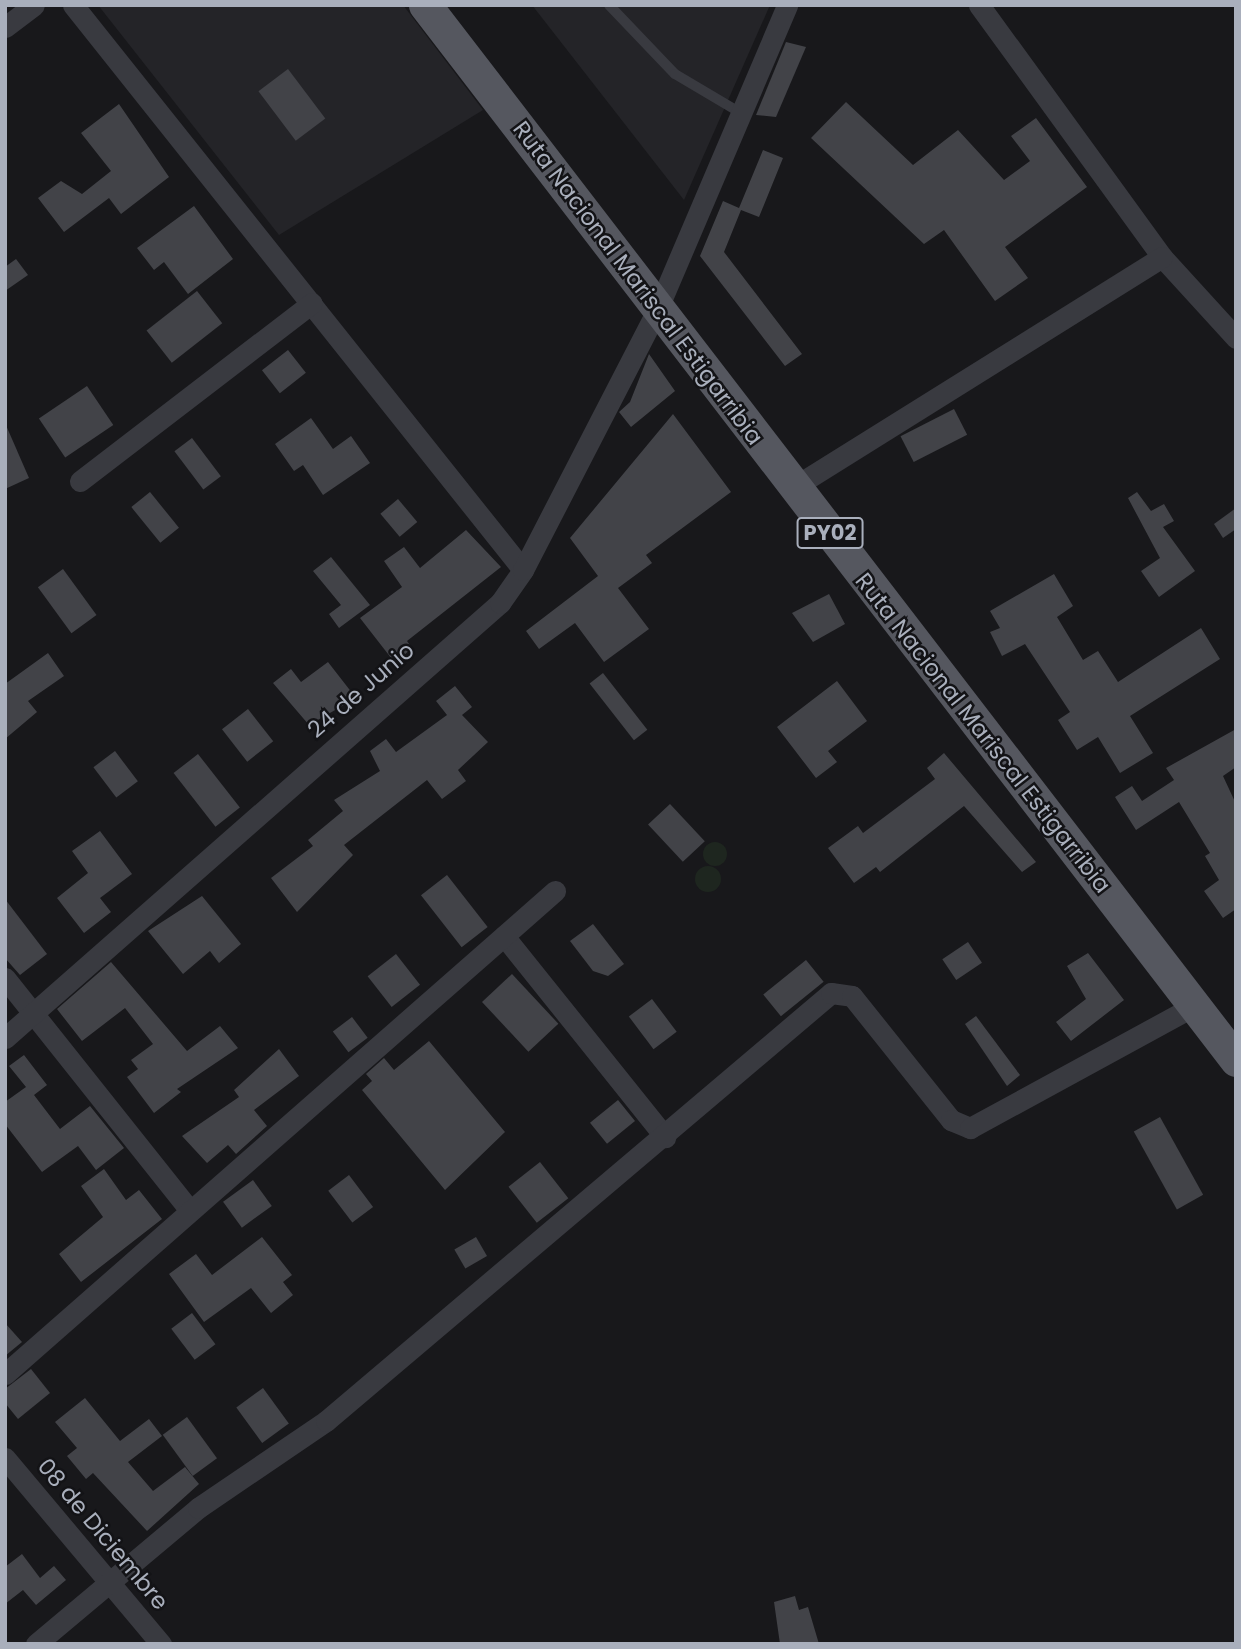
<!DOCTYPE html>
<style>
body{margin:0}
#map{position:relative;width:1241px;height:1649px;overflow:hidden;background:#18181b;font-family:Poppins,sans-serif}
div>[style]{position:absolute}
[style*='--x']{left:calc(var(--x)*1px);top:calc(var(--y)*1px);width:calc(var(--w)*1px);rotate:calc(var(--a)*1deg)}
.built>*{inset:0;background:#242428}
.green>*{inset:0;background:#1e261f}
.round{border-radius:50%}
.building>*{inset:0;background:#424348;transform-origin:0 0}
.service>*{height:10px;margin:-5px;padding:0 5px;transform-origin:5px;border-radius:5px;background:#393a40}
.minor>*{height:21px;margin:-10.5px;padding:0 10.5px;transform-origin:10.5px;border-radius:10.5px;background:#393a40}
.primary>*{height:33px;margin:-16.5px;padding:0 16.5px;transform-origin:16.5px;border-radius:16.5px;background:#55575f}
span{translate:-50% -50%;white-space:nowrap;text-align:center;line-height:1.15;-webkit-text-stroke:5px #131316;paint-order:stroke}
.shield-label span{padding:2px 5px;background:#131316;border:2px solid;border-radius:5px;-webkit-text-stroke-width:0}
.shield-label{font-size:21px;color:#a9afbc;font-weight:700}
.street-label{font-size:23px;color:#a9afbc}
.frame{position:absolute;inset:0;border:7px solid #a9afbc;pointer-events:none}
</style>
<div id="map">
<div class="built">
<div style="clip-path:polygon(98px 5px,403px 5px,483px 110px,279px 235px)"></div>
<div style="clip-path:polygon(532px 5px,770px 5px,684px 200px)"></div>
</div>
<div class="green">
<div class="round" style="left:703px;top:842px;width:24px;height:24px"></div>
<div class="round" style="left:695px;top:866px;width:26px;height:26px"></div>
</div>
<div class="building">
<div style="clip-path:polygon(786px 42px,806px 47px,776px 117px,756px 115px)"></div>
<div style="left:288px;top:69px;width:62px;height:37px;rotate:53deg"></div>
<div style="clip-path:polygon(846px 102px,913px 165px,958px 130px,1004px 180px,1030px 161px,1011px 136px,1036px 118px,1087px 187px,1005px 247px,1028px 278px,995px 301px,944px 230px,924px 244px,811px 138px)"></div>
<div style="clip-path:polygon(119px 104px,169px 177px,121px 214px,109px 198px,64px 232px,38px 198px,61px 181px,82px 194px,111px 171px,81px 133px)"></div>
<div style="clip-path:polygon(763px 150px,783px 158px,759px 217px,741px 210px,724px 252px,802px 354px,785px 366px,700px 256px,723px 201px,739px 208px)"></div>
<div style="clip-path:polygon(194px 206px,233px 259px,188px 294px,164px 262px,154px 270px,137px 248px)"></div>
<div style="clip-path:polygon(16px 259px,28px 275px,5px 291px,5px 267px)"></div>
<div style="left:197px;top:291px;width:41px;height:64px;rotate:52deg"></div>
<div style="left:288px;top:350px;width:29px;height:33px;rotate:52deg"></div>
<div style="clip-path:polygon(649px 354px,675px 391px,631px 427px,619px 412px,630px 402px)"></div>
<div style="left:87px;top:386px;width:47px;height:58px;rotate:56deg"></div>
<div style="left:954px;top:409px;width:29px;height:60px;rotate:63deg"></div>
<div style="clip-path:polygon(673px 414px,731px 492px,646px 555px,652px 563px,618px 588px,649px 629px,604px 662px,575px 623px,539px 649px,526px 631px,598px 576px,570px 538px)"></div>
<div style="clip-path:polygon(311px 418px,333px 449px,351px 436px,370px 463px,323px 495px,303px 465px,294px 471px,275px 444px)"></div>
<div style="clip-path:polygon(5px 423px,29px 478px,5px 489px)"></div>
<div style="left:192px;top:438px;width:48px;height:22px;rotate:53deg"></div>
<div style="left:150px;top:492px;width:46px;height:24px;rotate:51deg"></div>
<div style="clip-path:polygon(1137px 492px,1151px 511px,1164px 504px,1174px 521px,1163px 527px,1195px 571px,1159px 597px,1141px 571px,1160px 558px,1128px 498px)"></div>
<div style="left:398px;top:499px;width:30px;height:23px;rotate:50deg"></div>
<div style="clip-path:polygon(1236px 508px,1236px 529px,1223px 538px,1214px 524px)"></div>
<div style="clip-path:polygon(466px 530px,501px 567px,407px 641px,412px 648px,395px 663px,360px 618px,402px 587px,384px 561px,404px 547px,420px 568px)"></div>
<div style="clip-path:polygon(331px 557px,370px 605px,339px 628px,329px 614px,341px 605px,313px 571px)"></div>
<div style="left:63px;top:569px;width:57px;height:31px;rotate:54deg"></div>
<div style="clip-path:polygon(1054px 574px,1073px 606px,1057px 617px,1083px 660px,1098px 651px,1118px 682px,1201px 628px,1220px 659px,1130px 716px,1153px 753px,1120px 773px,1098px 737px,1077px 750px,1058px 720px,1070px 712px,1025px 644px,1002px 656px,990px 632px,1000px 628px,990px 611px)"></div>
<div style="clip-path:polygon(829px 594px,845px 624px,813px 642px,792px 613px)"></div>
<div style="clip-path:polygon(48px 653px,64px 676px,28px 701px,37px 712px,5px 739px,5px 684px)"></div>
<div style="clip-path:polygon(328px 662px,356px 698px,309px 725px,273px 683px,291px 669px,301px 682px)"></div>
<div style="left:603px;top:673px;width:72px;height:17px;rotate:52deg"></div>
<div style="clip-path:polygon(837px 681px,867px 721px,828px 751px,837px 762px,816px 778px,777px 727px)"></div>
<div style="clip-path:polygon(455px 686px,472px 707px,462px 715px,488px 742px,458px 770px,466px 781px,442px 799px,427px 780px,390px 809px,344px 845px,353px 855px,297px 912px,271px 878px,313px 846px,308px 840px,343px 811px,334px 800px,380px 771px,370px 751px,386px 739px,396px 752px,447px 715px,436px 701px)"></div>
<div style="left:248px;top:709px;width:41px;height:33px;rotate:52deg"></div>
<div style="clip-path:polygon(1236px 729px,1236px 767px,1223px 776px,1236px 804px,1236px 909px,1223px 918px,1204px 891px,1219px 880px,1205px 856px,1210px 853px,1179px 802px,1136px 830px,1115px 797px,1132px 786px,1142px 801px,1174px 780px,1166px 768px)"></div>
<div style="left:115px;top:751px;width:38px;height:27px;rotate:53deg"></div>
<div style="clip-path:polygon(944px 753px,1036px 862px,1022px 872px,964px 806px,880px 872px,876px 867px,854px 883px,828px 848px,858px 826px,863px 833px,935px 779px,927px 768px)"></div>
<div style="left:198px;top:754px;width:68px;height:31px;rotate:52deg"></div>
<div style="left:670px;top:804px;width:51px;height:30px;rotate:47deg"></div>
<div style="clip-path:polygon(100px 831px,132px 874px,100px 898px,111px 912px,84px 933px,57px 898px,88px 873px,72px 851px)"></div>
<div style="left:447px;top:875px;width:66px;height:33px;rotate:52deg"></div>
<div style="clip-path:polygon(202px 896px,241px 944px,219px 963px,210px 951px,183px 974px,148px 931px)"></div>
<div style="clip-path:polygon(5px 899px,47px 954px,20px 975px,5px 958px)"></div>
<div style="clip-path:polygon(593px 924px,624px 964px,608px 976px,593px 971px,570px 941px)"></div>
<div style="left:968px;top:942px;width:25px;height:31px;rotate:56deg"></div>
<div style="clip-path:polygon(1088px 953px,1124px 1000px,1071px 1041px,1056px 1022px,1086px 999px,1067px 966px)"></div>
<div style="left:396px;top:954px;width:39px;height:36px;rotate:52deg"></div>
<div style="left:806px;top:960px;width:28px;height:55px;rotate:51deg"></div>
<div style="clip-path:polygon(111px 962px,187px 1051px,220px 1026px,238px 1048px,177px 1089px,181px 1092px,154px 1113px,127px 1077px,138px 1069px,131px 1060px,153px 1044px,125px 1008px,82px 1041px,57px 1009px)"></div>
<div style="left:512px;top:974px;width:68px;height:41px;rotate:47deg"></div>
<div style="left:652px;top:999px;width:41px;height:29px;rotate:53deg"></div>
<div style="clip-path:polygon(976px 1016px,1020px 1075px,1007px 1086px,965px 1024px)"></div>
<div style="left:352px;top:1017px;width:26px;height:24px;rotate:53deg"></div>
<div style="clip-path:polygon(429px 1041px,505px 1132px,445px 1190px,362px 1090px,372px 1081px,366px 1074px,384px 1058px,394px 1070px)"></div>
<div style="clip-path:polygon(279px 1049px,299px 1076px,254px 1110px,267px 1126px,236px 1154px,228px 1145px,207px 1163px,182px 1136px,239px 1097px,234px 1090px)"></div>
<div style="clip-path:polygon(24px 1055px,47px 1085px,34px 1095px,60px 1129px,90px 1106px,124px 1148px,96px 1170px,78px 1146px,42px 1172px,5px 1124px,5px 1102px,26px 1087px,9px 1066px)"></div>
<div style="left:618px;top:1100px;width:27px;height:36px;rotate:51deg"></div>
<div style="left:1160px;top:1117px;width:89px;height:30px;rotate:61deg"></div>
<div style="left:540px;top:1162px;width:46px;height:40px;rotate:52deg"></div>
<div style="clip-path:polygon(104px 1169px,126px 1200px,139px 1190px,162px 1219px,81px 1282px,59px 1254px,103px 1217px,81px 1186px)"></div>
<div style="left:349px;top:1175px;width:40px;height:26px;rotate:53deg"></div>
<div style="left:253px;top:1180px;width:32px;height:37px;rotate:54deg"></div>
<div style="clip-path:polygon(262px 1237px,292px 1275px,283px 1282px,293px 1295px,271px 1313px,251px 1288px,204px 1322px,169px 1274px,196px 1254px,212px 1275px)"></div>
<div style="left:476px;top:1237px;width:22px;height:25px;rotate:60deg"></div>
<div style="left:192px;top:1313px;width:39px;height:26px;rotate:53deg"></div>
<div style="clip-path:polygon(5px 1323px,22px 1342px,5px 1356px)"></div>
<div style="clip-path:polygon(31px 1369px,50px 1393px,18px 1419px,5px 1403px,5px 1389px)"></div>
<div style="left:263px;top:1388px;width:44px;height:33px;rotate:54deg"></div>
<div style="clip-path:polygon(85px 1398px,120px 1441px,149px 1419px,162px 1436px,128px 1462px,153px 1491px,185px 1467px,199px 1484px,147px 1531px,93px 1473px,86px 1479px,67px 1456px,77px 1448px,55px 1422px)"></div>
<div style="left:187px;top:1417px;width:51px;height:30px;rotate:54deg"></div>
<div style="clip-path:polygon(22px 1554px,40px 1578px,54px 1566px,66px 1580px,36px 1605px,23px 1590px,5px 1604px,5px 1567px)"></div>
<div style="clip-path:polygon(795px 1596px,799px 1610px,808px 1607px,819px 1644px,780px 1644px,774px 1602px)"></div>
</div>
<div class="service">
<div style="--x:609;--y:5;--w:95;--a:46.3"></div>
<div style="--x:675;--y:74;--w:77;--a:30.6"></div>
</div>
<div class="minor">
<div style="--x:73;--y:5;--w:722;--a:51.46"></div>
<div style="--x:979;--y:5;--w:311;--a:54"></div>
<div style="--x:1162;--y:257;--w:110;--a:47.6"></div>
<div style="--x:5;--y:27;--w:36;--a:-37"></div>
<div style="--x:80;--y:481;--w:292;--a:-37.5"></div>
<div style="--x:794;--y:487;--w:434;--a:-32"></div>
<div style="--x:504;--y:936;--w:258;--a:51.3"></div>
<div style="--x:5;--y:978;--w:293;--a:51.5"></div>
<div style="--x:5;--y:1038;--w:659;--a:-41.31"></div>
<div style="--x:500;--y:603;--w:40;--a:-55.1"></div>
<div style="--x:523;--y:570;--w:295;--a:-62.7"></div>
<div style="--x:658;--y:308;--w:329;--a:-66.9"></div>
<div style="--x:5;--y:1374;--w:732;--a:-41.29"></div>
<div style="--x:5;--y:1458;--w:243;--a:50"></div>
<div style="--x:36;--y:1644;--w:212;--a:-40"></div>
<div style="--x:198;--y:1508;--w:155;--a:-34.2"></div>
<div style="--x:326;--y:1421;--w:662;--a:-40.28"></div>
<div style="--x:831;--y:993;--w:21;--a:8"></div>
<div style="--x:852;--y:996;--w:159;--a:51.4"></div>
<div style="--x:951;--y:1120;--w:21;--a:23"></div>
<div style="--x:970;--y:1128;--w:255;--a:-28.6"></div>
</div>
<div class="primary">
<div style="--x:425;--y:5;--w:1331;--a:52.45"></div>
</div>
<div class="shield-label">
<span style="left:830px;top:533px">PY02</span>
</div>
<div class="street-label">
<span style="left:638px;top:283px;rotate:53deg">Ruta Nacional Mariscal Estigarribia</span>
<span style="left:361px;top:690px;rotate:-41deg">24 de Junio</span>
<span style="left:983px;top:733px;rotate:52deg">Ruta Nacional Mariscal Estigarribia</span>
<span style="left:103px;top:1534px;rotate:50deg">08 de Diciembre</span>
</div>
<div class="frame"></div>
</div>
